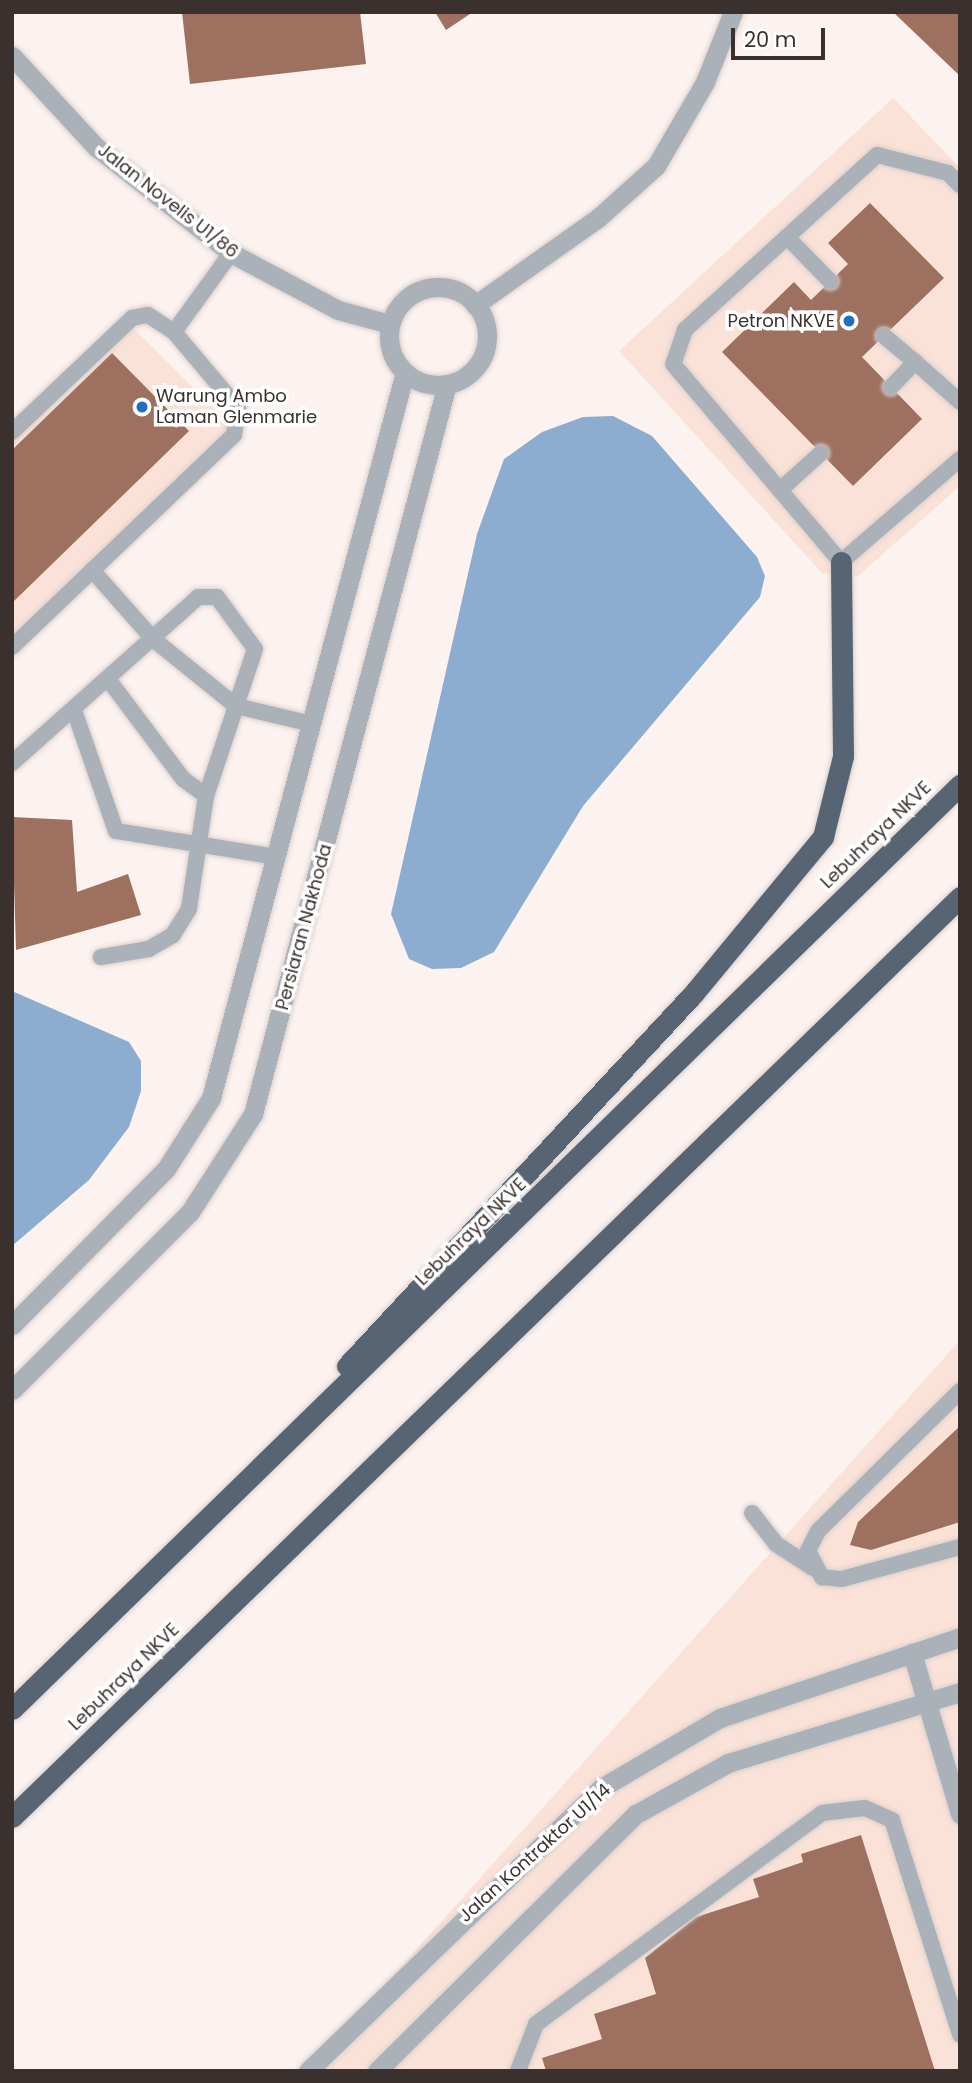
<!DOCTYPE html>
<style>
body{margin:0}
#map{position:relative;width:972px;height:2083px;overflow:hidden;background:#fcf2ef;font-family:Poppins,sans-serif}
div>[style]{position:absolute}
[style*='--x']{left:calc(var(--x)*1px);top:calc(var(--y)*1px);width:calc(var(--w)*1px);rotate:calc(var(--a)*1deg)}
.built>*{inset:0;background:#fbe2d8}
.water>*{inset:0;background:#8dadd0}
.building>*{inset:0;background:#9d705f}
.roads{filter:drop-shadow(0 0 2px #d9cfcc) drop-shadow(0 0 2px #d9cfcc)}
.service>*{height:16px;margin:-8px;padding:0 8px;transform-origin:8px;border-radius:8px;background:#aab1b9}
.minor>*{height:19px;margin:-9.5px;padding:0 9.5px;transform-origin:9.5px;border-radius:9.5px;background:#aab1b9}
.tertiary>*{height:19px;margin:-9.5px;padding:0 9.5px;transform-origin:9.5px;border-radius:9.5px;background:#aab1b9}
.tertiary>.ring{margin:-9.5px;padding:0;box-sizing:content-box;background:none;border:19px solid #aab1b9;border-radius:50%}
.motorway>*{height:21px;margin:-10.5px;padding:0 10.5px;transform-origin:10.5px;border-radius:10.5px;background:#576474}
.dots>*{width:19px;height:19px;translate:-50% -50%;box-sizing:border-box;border:4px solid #fff;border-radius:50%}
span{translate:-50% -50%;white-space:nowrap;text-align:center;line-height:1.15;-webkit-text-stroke:7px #fff;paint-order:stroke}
.street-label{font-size:18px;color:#3a312e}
.poi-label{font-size:18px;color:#3a312e}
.right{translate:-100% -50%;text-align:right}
.left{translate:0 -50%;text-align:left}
.frame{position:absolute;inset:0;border:14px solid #3a312e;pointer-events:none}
.scale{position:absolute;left:731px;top:28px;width:94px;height:32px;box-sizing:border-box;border:4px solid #3a312e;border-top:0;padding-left:9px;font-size:21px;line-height:24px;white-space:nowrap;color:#3a312e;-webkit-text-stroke:5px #fff;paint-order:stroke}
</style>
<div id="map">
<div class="built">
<div style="clip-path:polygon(893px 98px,960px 168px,960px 486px,858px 576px,822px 573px,619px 351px)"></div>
<div style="clip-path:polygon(131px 326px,231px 425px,12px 635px,12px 442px)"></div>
<div style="clip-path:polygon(960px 1340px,960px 2071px,308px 2071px)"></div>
</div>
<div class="water">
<div style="clip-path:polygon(613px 416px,652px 436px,757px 557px,765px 576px,760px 597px,583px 806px,494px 952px,461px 968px,432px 969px,409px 959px,391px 914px,477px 534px,504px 459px,542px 432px,583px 417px)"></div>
<div style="clip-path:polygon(12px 991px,129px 1042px,141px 1061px,141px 1091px,129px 1127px,89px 1180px,12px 1246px)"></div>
</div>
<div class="building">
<div style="clip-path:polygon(182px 12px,360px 12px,366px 64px,190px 84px)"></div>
<div style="clip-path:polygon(435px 12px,473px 12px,446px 30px)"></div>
<div style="clip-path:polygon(893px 12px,960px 12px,960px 76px)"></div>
<div style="clip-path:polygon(870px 203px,944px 278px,862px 357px,922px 419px,853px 486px,722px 352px,794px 282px,811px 300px,848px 264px,828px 243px)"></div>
<div style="clip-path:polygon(112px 353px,189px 431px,12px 603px,12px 450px)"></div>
<div style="clip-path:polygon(12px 817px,72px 820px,77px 892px,128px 874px,141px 915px,16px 950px)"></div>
<div style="clip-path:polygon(960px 1426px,960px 1522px,871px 1550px,850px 1545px,858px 1522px)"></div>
<div style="clip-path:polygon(861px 1835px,935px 2071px,546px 2071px,542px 2058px,602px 2039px,594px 2014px,656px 1994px,645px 1958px,696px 1917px,759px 1897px,753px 1879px,803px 1862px,801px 1854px)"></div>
</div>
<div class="roads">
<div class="service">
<div style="--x:960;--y:185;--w:17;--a:-135"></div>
<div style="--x:948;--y:173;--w:73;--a:-165.8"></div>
<div style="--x:877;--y:155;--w:260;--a:137.7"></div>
<div style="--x:685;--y:330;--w:36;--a:109"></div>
<div style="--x:673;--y:364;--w:260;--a:49.7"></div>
<div style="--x:841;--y:562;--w:157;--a:-40.9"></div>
<div style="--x:787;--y:237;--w:62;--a:45.7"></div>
<div style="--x:884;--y:336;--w:40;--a:40"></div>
<div style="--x:891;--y:387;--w:35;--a:-46"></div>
<div style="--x:915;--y:362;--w:60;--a:41.6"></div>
<div style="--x:12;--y:432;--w:166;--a:-43.5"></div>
<div style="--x:132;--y:318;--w:16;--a:-11"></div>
<div style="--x:148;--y:315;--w:31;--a:33"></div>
<div style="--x:174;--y:332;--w:97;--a:-54.2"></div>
<div style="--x:780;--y:490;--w:55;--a:-42.1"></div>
<div style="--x:92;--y:570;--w:92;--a:48.5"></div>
<div style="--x:153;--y:639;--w:107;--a:38.9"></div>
<div style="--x:236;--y:706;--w:78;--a:13.3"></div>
<div style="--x:12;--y:647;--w:307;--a:-43.7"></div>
<div style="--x:234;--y:435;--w:27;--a:-82"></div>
<div style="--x:238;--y:408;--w:99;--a:-130.1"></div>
<div style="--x:108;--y:679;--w:125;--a:53.1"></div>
<div style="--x:183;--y:779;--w:29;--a:36"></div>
<div style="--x:74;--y:710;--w:128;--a:70.9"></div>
<div style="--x:116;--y:831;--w:163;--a:9.2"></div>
<div style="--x:12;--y:763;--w:249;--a:-41.7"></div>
<div style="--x:198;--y:597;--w:19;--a:0"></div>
<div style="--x:217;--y:597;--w:64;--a:53.8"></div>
<div style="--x:255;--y:649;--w:155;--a:108.4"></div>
<div style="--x:206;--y:796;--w:114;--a:98.6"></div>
<div style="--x:189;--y:909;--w:31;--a:122"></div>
<div style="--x:173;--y:935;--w:28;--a:150"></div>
<div style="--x:149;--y:949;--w:49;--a:170.5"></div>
<div style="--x:960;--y:1391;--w:199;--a:135.4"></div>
<div style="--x:818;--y:1531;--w:22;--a:117"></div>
<div style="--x:808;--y:1551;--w:30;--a:62"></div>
<div style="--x:822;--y:1577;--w:20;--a:6"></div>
<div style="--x:842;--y:1579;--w:122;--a:-15.2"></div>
<div style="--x:752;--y:1513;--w:39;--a:52"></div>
<div style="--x:776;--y:1544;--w:44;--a:33"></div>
<div style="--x:518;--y:2071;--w:50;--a:-69"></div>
<div style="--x:536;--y:2024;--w:355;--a:-36.4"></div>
<div style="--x:822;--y:1813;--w:43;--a:-6.6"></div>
<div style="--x:865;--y:1808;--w:30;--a:24"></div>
<div style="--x:892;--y:1820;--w:225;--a:72.4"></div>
</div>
<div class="minor">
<div style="--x:912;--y:1653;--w:168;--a:73.4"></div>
</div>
<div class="tertiary">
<div style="--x:12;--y:56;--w:124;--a:47.3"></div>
<div style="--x:96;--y:147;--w:172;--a:38.1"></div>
<div style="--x:231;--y:253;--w:121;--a:28"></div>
<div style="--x:338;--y:310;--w:54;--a:15.1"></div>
<div class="ring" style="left:389px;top:287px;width:79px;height:79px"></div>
<div style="--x:475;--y:305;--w:151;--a:-35.3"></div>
<div style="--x:598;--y:218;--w:78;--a:-41.9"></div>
<div style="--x:656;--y:166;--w:97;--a:-59.7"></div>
<div style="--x:705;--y:82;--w:75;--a:-68.2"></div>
<div style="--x:12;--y:1325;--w:219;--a:-45.4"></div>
<div style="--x:166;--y:1169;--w:84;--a:-57.6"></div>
<div style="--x:211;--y:1098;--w:751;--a:-75.04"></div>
<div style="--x:12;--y:1390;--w:252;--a:-45"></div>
<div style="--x:190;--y:1212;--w:117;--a:-57.3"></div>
<div style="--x:253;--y:1114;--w:755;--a:-75.12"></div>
<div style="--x:308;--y:2071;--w:407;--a:-44"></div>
<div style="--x:601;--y:1788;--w:138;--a:-30.5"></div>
<div style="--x:720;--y:1718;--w:253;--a:-18.6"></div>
<div style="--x:377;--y:2071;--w:365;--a:-44.8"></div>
<div style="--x:636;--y:1814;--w:105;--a:-29"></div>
<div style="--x:728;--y:1763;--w:243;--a:-17"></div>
</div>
<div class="motorway">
<div style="--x:347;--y:1366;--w:508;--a:-47.07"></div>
<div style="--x:693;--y:994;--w:204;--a:-50.4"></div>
<div style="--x:823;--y:837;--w:83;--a:-76.1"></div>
<div style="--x:843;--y:756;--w:194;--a:-90.6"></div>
<div style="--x:12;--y:1709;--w:1324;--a:-44.27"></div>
<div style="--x:12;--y:1817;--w:1321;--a:-44.14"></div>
</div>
</div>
<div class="dots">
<div style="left:849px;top:321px;background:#1f70be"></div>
<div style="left:142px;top:407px;background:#1f70be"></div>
</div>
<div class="street-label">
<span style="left:168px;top:201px;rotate:38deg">Jalan Novelis U1/86</span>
<span style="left:876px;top:835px;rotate:-44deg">Lebuhraya NKVE</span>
<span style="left:304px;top:927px;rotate:-75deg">Persiaran Nakhoda</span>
<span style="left:471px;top:1232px;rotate:-44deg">Lebuhraya NKVE</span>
<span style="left:124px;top:1677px;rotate:-44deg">Lebuhraya NKVE</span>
<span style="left:535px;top:1853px;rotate:-42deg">Jalan Kontraktor U1/14</span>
</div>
<div class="poi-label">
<span class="right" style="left:835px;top:321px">Petron NKVE</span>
<span class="left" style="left:156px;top:407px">Warung Ambo<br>Laman Glenmarie</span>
</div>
<div class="frame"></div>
<div class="scale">20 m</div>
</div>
